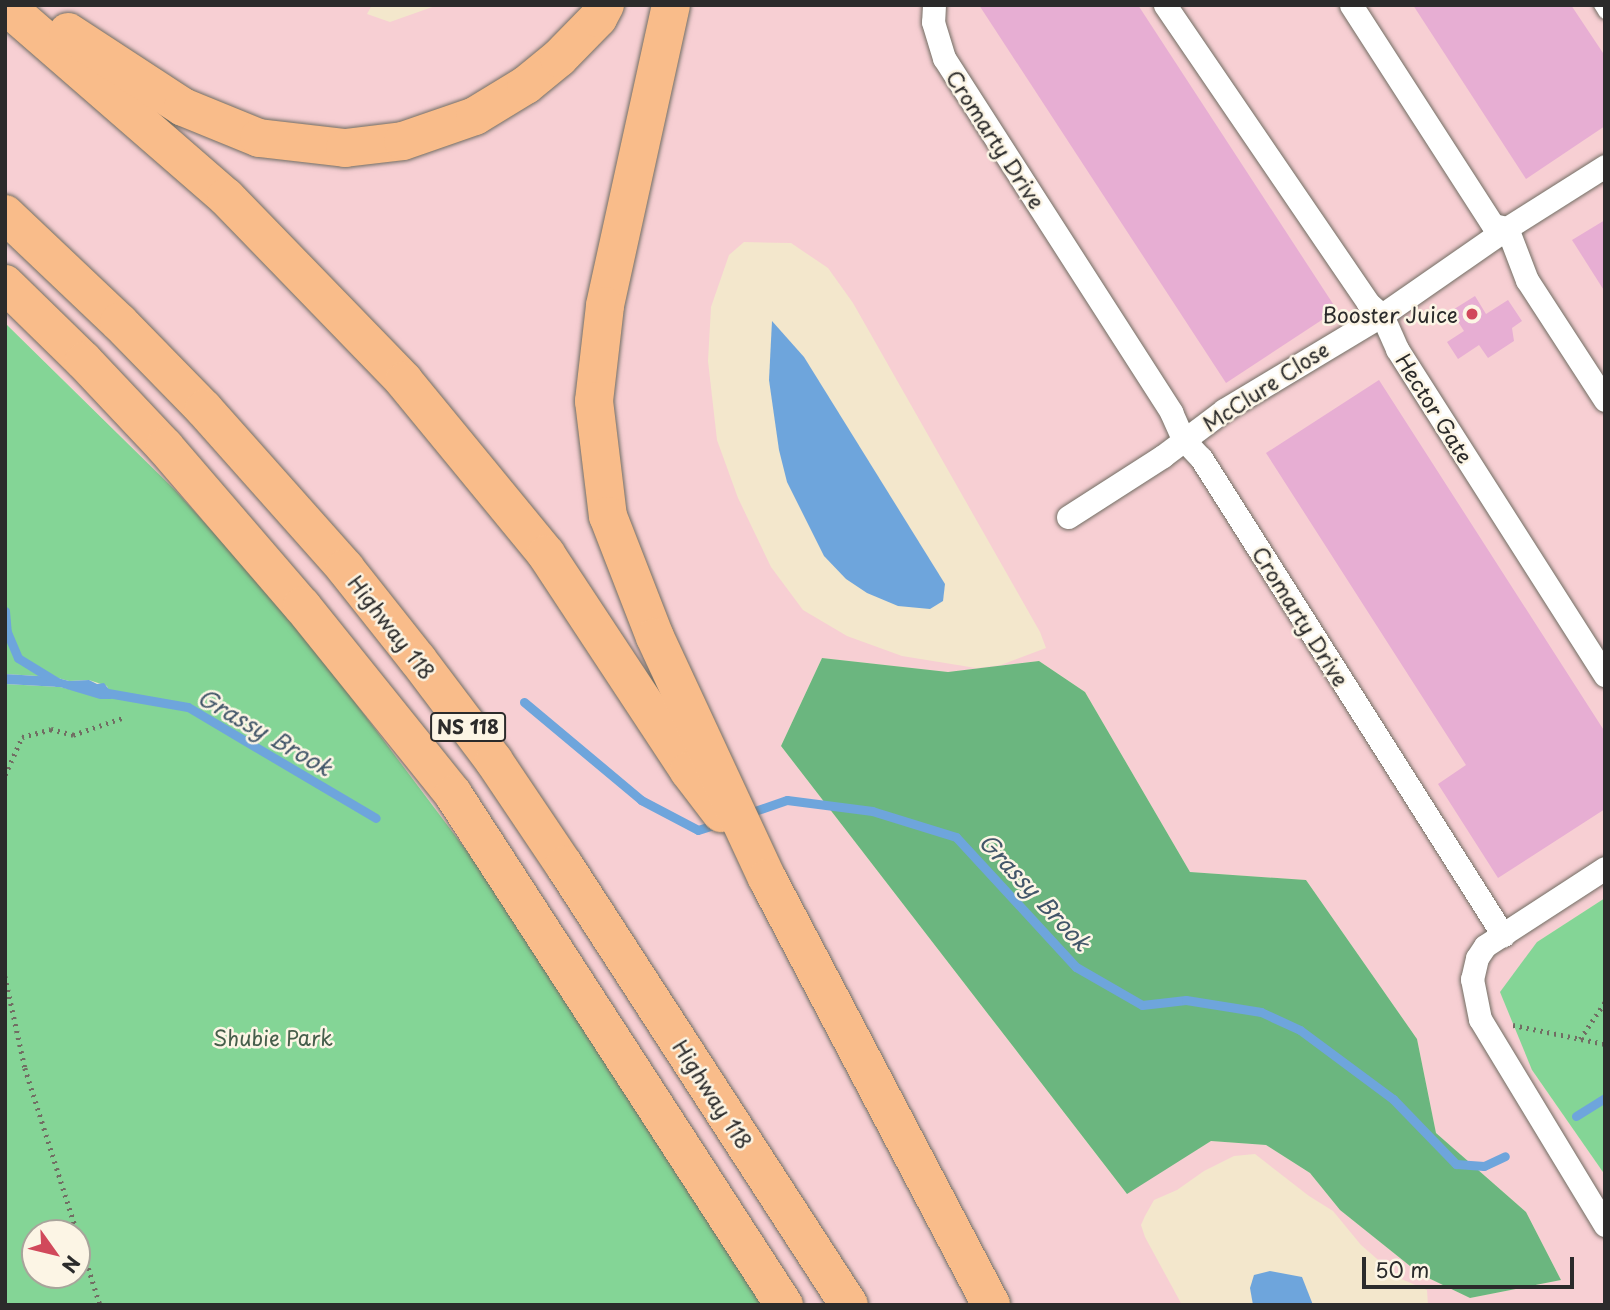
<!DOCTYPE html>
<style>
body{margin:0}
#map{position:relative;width:1610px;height:1310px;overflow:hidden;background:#f3e7cc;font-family:"Playpen Sans",sans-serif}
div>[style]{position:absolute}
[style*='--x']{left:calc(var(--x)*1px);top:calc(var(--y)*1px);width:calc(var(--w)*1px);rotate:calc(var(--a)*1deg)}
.built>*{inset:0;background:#f7cfd3}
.green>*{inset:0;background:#84d596}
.forest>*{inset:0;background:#6bb67f}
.water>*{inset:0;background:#6ea5dc}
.stream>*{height:9px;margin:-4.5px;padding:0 4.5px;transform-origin:4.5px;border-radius:4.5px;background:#6ea5dc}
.building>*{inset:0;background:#e7aed3}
.path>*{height:4.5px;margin-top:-2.25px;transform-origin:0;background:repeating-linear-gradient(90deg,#716d63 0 2px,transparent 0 7px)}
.roads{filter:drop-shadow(0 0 2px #716d63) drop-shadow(0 0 2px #716d63)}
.lane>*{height:12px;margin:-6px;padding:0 6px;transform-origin:6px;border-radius:6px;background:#fff}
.street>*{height:23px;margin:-11.5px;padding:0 11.5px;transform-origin:11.5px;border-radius:11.5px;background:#fff}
.highway>*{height:38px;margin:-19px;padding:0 19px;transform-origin:19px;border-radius:19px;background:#f9bc8a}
.dots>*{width:19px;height:19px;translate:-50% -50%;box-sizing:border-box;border:4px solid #fcf5e5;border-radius:50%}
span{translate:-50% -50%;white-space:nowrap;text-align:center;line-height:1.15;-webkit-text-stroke:5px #fcf5e5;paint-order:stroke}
.shield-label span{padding:2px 5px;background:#fcf5e5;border:2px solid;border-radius:5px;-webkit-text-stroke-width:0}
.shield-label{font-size:19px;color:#2b2b2b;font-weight:700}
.street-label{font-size:21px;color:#2b2b2b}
.poi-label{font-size:21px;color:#2b2b2b}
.right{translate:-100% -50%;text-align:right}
.park-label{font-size:21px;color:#465e4b}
.water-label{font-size:23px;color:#425669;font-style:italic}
.frame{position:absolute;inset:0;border:7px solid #2b2b2b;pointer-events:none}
.north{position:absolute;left:21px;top:1219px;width:70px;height:70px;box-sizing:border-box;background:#fcf5e5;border:2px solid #a8a49b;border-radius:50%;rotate:124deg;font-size:19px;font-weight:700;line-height:28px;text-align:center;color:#2b2b2b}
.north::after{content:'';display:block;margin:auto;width:24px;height:32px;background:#d1495b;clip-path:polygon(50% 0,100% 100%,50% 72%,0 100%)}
.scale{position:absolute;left:1362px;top:1257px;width:212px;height:32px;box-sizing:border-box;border:4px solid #2b2b2b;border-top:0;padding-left:9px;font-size:21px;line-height:24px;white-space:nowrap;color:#2b2b2b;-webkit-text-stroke:5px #fcf5e5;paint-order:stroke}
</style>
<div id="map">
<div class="built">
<div style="clip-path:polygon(evenodd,5px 5px,372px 5px,367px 14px,390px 22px,438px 5px,1605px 5px,1605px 898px,1537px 942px,1532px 1070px,1605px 1175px,1605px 1305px,1428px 1305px,1427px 1290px,1399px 1278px,1361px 1245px,1333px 1211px,1309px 1196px,1255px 1154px,1234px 1156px,1204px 1171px,1177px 1190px,1154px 1200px,1145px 1216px,1141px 1225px,1145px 1237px,1182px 1305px,800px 1305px,506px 903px,293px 619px,174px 489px,5px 323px,5px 5px,744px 242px,791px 243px,828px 268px,853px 303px,1040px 632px,1046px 648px,1001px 665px,976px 668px,902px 656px,847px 636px,803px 610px,771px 567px,738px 498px,717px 440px,708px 361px,711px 307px,729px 255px,744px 242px,5px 5px,822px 658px,948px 672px,1039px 661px,1085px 692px,1190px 872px,1306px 880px,1417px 1039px,1436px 1133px,1526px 1212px,1561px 1280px,1470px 1298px,1420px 1274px,1340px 1210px,1310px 1173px,1266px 1145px,1211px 1141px,1126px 1193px,781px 746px,822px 658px)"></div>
</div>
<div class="green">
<div style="clip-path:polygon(evenodd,5px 323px,174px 489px,293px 620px,506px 903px,766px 1305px,5px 1305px,5px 684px,60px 687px,111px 699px,107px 686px,89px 680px,69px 681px,54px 677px,5px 674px,5px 323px,35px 1233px,77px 1233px,77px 1275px,35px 1275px,35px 1233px)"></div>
<div style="clip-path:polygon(1605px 898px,1605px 1175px,1532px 1070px,1500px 992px,1537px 942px)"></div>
</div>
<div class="forest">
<div style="clip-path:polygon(822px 658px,948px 672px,1039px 661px,1085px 692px,1190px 872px,1306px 880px,1417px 1039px,1436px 1133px,1526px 1212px,1561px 1280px,1470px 1298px,1420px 1274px,1340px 1210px,1310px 1173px,1266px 1145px,1211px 1141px,1127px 1194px,781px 746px)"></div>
</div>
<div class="water">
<div style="clip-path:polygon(772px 321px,804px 357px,945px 584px,943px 601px,930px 609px,898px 606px,867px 593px,846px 579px,824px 556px,787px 482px,779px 450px,769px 380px)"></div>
<div style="clip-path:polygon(5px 674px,54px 677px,69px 681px,89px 680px,97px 684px,104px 683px,114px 696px,111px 699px,100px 699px,60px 687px,5px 684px)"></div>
<div style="clip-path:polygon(1270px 1271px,1302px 1277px,1313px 1305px,1253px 1305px,1250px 1288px,1254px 1275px)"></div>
</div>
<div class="stream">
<div style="--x:5;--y:611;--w:21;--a:85"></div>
<div style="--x:7;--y:632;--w:28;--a:67"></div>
<div style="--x:18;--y:658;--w:46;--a:31.6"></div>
<div style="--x:102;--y:692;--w:87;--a:9.9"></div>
<div style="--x:188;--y:707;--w:218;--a:30.6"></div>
<div style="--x:524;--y:702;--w:153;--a:39.9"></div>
<div style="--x:641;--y:800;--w:64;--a:27.8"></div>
<div style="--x:698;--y:830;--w:23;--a:-18"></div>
<div style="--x:746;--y:814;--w:43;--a:-18.9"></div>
<div style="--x:787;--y:800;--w:86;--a:7.4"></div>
<div style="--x:872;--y:811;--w:88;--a:17.2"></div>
<div style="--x:956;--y:837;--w:177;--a:47.3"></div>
<div style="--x:1076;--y:967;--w:76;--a:29.9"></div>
<div style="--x:1142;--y:1005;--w:44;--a:-6.5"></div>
<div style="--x:1186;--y:1000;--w:76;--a:9.1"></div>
<div style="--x:1261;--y:1012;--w:43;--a:24.8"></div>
<div style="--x:1300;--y:1030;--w:116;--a:36.6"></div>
<div style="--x:1393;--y:1099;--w:91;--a:45.9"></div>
<div style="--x:1456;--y:1164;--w:28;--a:4"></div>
<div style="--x:1484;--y:1166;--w:23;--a:-25"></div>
<div style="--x:1576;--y:1116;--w:34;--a:-32"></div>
</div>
<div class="building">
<div style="clip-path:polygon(979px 5px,1138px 5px,1337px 310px,1226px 383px)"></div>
<div style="clip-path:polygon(1413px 5px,1571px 5px,1605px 56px,1605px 126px,1526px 179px)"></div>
<div style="clip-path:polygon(1605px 220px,1605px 292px,1572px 240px)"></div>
<div style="clip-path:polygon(1475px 296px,1486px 314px,1508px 300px,1522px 321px,1512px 328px,1514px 341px,1488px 358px,1479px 345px,1458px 359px,1447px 342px,1464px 331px,1451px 311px)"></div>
<div style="clip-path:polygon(1379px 380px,1605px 732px,1605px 809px,1498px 878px,1438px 784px,1466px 765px,1266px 453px)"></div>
</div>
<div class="path">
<div style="--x:5;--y:775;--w:42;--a:-65.9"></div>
<div style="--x:22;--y:737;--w:30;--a:-15"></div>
<div style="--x:51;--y:729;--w:23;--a:15"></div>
<div style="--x:73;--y:735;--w:55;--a:-19.1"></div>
<div style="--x:5;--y:976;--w:94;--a:77.7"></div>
<div style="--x:25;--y:1068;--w:249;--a:72.4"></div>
<div style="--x:1513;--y:1025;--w:94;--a:11.7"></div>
<div style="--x:1580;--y:1039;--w:45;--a:-56"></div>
</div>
<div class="roads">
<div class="lane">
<div style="--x:1600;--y:5;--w:9;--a:58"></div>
</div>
<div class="street">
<div style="--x:934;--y:5;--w:17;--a:93"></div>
<div style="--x:933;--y:22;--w:38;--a:73"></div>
<div style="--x:944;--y:58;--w:421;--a:57.3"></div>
<div style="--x:1171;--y:412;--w:30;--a:66"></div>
<div style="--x:1183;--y:439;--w:26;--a:47"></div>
<div style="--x:1201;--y:458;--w:565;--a:57.66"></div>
<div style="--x:1165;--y:5;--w:361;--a:55.7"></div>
<div style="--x:1368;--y:303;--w:18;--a:41"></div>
<div style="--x:1382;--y:315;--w:37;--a:66"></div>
<div style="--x:1397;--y:349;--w:387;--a:57.5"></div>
<div style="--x:1351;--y:5;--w:262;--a:57.2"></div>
<div style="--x:1493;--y:225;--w:14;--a:12"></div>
<div style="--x:1507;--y:228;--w:56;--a:69"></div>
<div style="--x:1527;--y:280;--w:143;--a:57"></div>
<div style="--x:1068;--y:517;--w:113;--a:-32.7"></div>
<div style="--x:1163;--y:456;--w:76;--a:-37"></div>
<div style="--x:1224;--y:410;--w:184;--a:-31"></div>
<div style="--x:1382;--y:315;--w:152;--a:-34.8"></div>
<div style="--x:1507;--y:228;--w:116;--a:-32.3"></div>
<div style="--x:1605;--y:868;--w:143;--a:147"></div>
<div style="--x:1485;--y:946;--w:14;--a:124"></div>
<div style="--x:1477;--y:958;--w:22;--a:103"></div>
<div style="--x:1472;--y:979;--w:41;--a:78.7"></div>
<div style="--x:1480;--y:1019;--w:241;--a:58.8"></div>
</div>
<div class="highway">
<div style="--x:5;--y:5;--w:293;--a:41"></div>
<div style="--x:226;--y:197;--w:256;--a:45.9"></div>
<div style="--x:404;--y:381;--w:224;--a:50.6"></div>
<div style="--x:546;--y:554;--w:260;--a:56.6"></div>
<div style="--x:689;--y:771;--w:53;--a:52.7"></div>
<div style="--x:671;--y:5;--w:308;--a:102.4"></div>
<div style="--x:605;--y:306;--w:96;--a:96.6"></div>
<div style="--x:594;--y:401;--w:116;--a:83.1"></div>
<div style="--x:608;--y:516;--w:130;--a:68.8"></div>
<div style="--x:655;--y:637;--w:266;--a:65.1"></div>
<div style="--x:767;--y:878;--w:482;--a:62.3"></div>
<div style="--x:68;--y:32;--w:137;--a:33.1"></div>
<div style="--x:183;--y:107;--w:82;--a:22.2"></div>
<div style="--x:259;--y:138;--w:87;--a:6.6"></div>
<div style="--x:345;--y:148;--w:58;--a:-6.9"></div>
<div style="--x:403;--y:141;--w:76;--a:-19.1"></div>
<div style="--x:475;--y:116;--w:60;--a:-31.3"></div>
<div style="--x:526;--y:85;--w:43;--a:-39.3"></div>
<div style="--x:559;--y:58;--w:56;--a:-45.7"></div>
<div style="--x:598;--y:18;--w:15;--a:-62"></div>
<div style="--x:5;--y:214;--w:157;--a:43.5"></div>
<div style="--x:119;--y:322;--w:122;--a:45.7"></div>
<div style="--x:204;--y:409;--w:213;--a:48.4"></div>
<div style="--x:345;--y:568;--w:117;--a:51.6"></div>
<div style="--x:418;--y:660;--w:126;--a:53"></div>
<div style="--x:494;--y:761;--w:125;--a:56.1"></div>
<div style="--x:564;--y:865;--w:524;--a:57.07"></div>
<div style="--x:5;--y:284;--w:110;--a:44.3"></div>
<div style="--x:84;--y:361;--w:118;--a:46.7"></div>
<div style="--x:165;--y:447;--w:210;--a:49.3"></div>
<div style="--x:302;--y:606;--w:241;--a:51.2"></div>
<div style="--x:453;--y:794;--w:609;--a:57.07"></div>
</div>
</div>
<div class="dots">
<div style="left:1472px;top:314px;background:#d1495b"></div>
</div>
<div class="shield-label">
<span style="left:468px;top:727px">NS 118</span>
</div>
<div class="street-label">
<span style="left:996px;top:139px;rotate:57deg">Cromarty Drive</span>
<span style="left:1265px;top:386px;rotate:-33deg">McClure Close</span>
<span style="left:1435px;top:408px;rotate:58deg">Hector Gate</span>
<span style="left:1301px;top:616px;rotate:58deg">Cromarty Drive</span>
<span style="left:392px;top:627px;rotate:52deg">Highway 118</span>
<span style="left:713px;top:1094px;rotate:57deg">Highway 118</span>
</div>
<div class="poi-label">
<span class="right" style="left:1458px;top:314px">Booster Juice</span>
</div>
<div class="park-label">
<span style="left:273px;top:1037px">Shubie Park</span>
</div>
<div class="water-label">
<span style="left:265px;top:732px;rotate:30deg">Grassy Brook</span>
<span style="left:1035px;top:892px;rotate:47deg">Grassy Brook</span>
</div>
<div class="frame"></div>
<div class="north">N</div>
<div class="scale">50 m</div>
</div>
